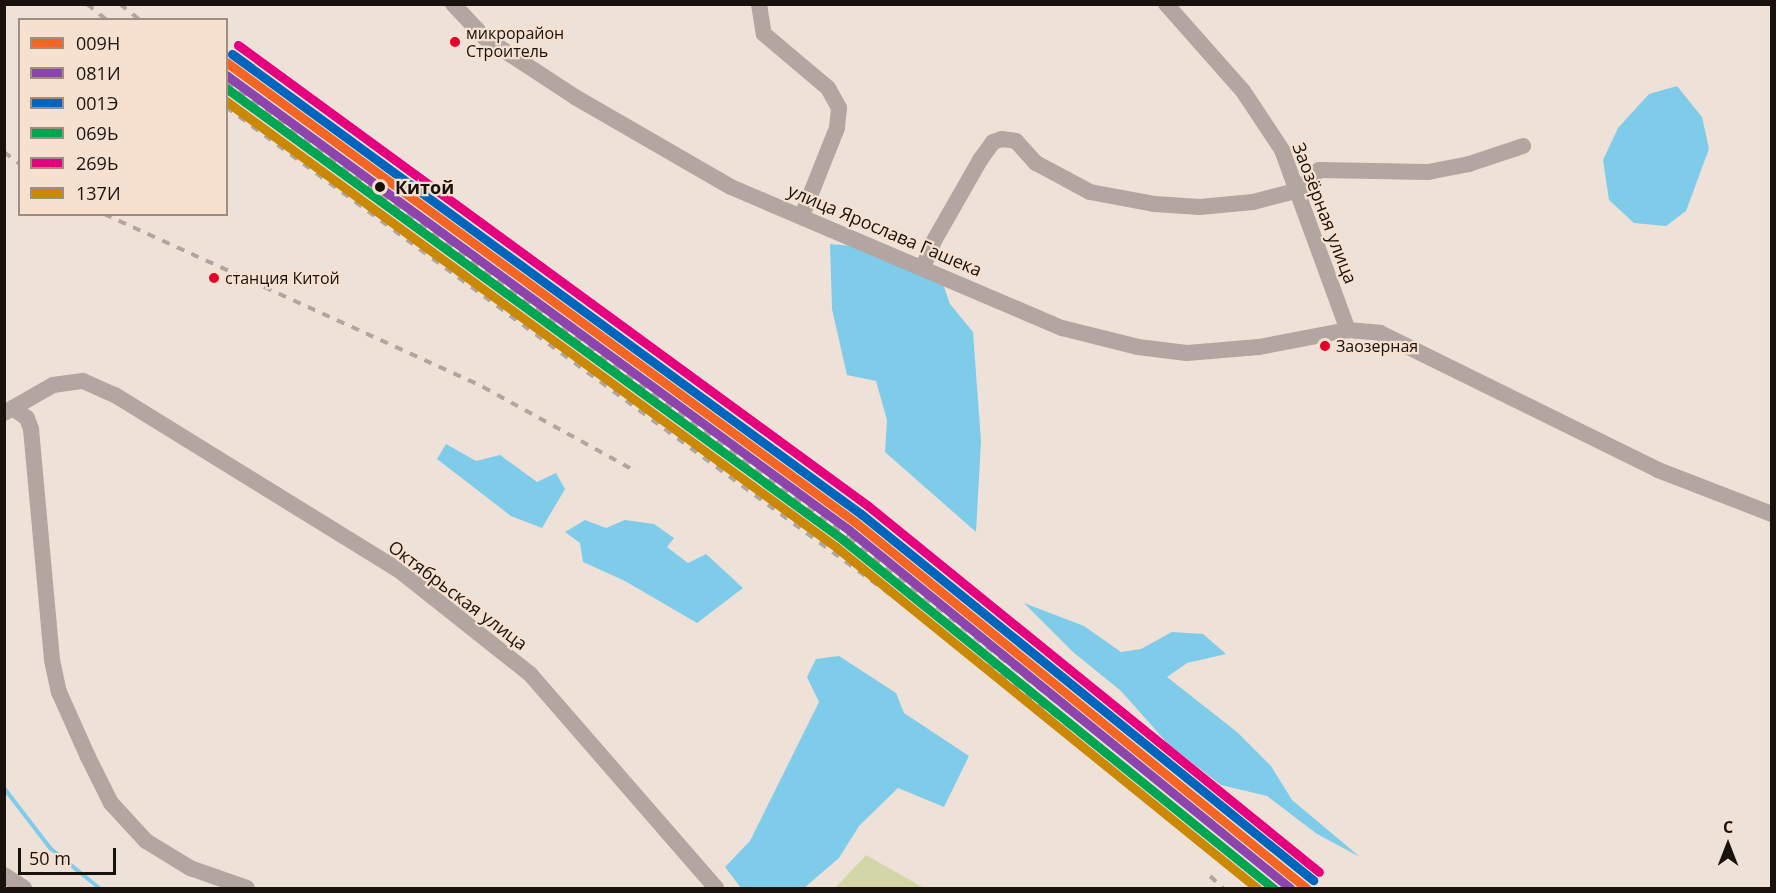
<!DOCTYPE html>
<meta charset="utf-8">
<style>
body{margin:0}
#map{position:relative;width:1776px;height:893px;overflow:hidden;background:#eee1d8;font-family:"Open Sans",sans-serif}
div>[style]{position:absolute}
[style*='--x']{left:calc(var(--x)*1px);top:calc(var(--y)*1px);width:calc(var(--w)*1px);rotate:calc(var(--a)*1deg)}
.green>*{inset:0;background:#d3d7a8}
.water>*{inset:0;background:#7eccea}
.stream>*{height:4px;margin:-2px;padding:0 2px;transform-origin:2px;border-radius:2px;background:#7eccea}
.minor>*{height:16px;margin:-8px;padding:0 8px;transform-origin:8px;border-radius:8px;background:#b3a6a1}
.rail>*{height:4px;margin-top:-2px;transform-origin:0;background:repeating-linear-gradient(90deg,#b0a59f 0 8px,transparent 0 16px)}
.rail-1>*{height:9px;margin:-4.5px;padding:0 4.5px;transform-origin:4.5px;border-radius:4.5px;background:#f26522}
.rail-2>*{height:9px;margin:-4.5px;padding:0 4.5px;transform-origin:4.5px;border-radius:4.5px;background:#8e44ad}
.rail-3>*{height:9px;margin:-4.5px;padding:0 4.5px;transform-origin:4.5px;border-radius:4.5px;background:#0065bd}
.rail-4>*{height:9px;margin:-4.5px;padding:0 4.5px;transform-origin:4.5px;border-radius:4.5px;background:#00a651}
.rail-5>*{height:9px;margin:-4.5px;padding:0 4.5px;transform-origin:4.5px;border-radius:4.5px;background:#e5007d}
.rail-6>*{height:9px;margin:-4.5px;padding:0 4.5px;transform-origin:4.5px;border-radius:4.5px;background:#cb8802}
.dots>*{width:16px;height:16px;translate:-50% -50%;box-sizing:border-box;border:3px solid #f6e0d0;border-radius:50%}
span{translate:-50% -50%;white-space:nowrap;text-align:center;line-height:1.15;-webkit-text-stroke:4.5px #f6e0d0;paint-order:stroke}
.bus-label{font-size:16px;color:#19120c}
.left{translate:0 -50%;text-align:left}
.stop-label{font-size:18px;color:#19120c;font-weight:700}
.street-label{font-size:18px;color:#19120c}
.frame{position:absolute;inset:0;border:6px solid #19120c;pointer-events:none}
.legend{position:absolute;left:18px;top:18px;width:210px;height:198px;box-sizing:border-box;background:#f6e0d0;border:2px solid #9e8e82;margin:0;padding:8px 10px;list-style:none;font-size:18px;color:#19120c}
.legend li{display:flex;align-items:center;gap:12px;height:30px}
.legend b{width:30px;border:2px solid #9e8e82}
.north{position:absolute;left:1698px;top:815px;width:60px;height:60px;-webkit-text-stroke:4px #f6e0d0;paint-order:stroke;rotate:0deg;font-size:16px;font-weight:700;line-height:24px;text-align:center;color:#19120c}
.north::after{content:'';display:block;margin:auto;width:21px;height:27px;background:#19120c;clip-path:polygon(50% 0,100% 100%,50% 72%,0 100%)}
.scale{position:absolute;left:18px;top:848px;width:98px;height:27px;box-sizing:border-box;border:3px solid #19120c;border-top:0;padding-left:8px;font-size:18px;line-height:21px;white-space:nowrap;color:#19120c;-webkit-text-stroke:4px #f6e0d0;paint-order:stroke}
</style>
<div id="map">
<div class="green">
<div style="clip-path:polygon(866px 855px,924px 888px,835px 888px)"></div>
</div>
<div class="water">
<div style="clip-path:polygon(1677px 86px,1702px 117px,1709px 149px,1686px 211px,1666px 226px,1634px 223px,1609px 200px,1603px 160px,1618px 128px,1649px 94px)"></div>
<div style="clip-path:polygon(830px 244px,864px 247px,942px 281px,950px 304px,973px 332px,981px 441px,976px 532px,885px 452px,887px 420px,876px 381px,847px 375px,832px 309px)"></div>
<div style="clip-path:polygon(446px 444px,476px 461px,500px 455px,537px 482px,556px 473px,565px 489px,542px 528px,511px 516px,437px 459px)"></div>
<div style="clip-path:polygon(585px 520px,606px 528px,625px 520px,654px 524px,674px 538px,667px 547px,688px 563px,706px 554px,743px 588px,697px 623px,625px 581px,583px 562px,580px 543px,565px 532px)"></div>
<div style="clip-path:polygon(1024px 603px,1084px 626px,1121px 652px,1141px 649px,1172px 632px,1203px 634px,1226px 654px,1187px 663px,1167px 677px,1237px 732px,1271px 766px,1292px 800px,1360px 857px,1317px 834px,1267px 796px,1221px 785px,1169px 745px,1121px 691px,1073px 652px)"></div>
<div style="clip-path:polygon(839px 656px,896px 693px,904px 713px,969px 756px,944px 807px,898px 788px,859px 826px,839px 858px,804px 888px,741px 888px,725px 867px,750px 841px,819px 702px,807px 677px,816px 659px)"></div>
</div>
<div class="stream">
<div style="--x:4;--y:788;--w:76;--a:52.5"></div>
<div style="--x:50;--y:848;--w:63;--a:39.2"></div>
</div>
<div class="minor">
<div style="--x:453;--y:4;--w:47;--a:46.7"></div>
<div style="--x:485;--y:38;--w:108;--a:33.2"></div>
<div style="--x:575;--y:97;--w:180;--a:30"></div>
<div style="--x:731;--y:187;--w:360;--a:23.1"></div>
<div style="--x:1062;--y:328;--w:78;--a:14"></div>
<div style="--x:1138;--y:347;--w:49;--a:7"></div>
<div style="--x:1187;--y:353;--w:72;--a:-4.8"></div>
<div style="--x:1259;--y:347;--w:91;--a:-10.8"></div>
<div style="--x:1348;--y:330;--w:32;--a:5"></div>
<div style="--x:1380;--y:333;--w:310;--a:26.2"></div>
<div style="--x:1658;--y:470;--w:122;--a:21.1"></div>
<div style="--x:759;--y:4;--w:30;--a:81"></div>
<div style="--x:764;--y:34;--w:84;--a:40.2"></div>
<div style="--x:828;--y:88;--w:23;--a:61"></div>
<div style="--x:839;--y:108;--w:20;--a:96"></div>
<div style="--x:837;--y:128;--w:95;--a:111.7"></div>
<div style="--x:1166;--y:4;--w:116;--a:48.5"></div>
<div style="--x:1243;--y:91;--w:71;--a:56.5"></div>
<div style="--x:1282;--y:150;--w:192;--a:69.9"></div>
<div style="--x:923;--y:267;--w:30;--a:-67"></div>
<div style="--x:935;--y:239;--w:91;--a:-60.3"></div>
<div style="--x:980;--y:160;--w:22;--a:-54"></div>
<div style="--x:993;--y:142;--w:9;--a:-18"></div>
<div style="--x:1002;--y:139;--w:14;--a:8"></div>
<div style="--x:1016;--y:141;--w:30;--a:48"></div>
<div style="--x:1036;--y:163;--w:61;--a:28.2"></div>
<div style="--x:1090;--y:192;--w:65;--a:10.6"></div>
<div style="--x:1154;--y:204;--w:46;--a:3.7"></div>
<div style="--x:1200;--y:207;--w:53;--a:-5.4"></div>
<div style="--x:1253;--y:202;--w:48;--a:-14.6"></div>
<div style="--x:1299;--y:190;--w:28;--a:-45"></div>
<div style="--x:1319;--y:170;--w:109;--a:1.1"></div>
<div style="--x:1428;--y:172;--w:42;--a:-11"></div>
<div style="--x:1469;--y:164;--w:57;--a:-18.4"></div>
<div style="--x:13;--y:408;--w:17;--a:36"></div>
<div style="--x:27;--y:418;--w:12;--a:70"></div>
<div style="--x:31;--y:429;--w:232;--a:84.8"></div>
<div style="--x:52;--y:660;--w:33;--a:78"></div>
<div style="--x:59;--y:692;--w:71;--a:66"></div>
<div style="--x:88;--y:757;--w:51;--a:63.4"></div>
<div style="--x:111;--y:803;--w:52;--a:47.4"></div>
<div style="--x:146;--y:841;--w:52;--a:31.5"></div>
<div style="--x:190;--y:868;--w:60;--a:19.3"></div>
<div style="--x:4;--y:413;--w:56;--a:-29.7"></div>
<div style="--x:53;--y:385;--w:30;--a:-8"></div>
<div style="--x:83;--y:381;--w:35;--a:24"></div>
<div style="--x:115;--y:395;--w:335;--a:31.7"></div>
<div style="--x:400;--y:571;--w:166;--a:38.4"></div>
<div style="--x:530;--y:674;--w:284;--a:49"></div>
<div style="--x:4;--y:875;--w:24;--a:33"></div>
</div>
<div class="rail">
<div style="--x:87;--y:4;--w:26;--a:39"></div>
<div style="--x:120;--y:4;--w:26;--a:39"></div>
<div style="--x:226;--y:82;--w:771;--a:36.14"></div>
<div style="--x:849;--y:537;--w:564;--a:38.52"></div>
<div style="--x:226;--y:107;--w:1024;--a:36.27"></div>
<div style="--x:1052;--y:713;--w:281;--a:38.5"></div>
<div style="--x:4;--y:152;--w:20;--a:37"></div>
<div style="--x:104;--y:214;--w:417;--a:24.5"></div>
<div style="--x:483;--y:387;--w:176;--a:28.9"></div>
<div style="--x:1210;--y:876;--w:18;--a:43"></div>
</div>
<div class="rail-1">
<div style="--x:226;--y:62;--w:779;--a:36.18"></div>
<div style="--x:855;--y:522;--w:581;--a:39.06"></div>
</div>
<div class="rail-2">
<div style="--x:226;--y:75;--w:771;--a:36.14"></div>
<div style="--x:849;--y:530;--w:568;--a:39.07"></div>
</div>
<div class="rail-3">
<div style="--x:232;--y:54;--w:779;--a:36.18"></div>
<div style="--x:861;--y:514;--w:582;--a:39"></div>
</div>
<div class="rail-4">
<div style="--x:226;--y:88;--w:763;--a:36.21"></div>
<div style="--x:842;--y:539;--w:555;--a:39"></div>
</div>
<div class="rail-5">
<div style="--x:238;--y:45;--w:779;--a:36.18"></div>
<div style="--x:867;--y:505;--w:582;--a:39.07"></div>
</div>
<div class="rail-6">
<div style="--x:226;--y:101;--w:756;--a:36.17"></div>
<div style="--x:836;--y:547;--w:542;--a:39.01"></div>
</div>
<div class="dots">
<div style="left:455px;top:42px;background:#e4002b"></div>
<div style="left:380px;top:187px;background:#19120c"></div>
<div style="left:214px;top:278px;background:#e4002b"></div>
<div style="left:1325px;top:346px;background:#e4002b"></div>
</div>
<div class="bus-label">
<span class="left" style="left:466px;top:42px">микрорайон<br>Строитель</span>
<span class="left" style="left:225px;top:278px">станция Китой</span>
<span class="left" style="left:1336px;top:346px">Заозерная</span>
</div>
<div class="stop-label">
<span class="left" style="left:395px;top:187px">Китой</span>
</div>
<div class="street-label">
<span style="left:1325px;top:213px;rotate:69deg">Заозёрная улица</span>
<span style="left:885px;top:230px;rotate:23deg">улица Ярослава Гашека</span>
<span style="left:458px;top:595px;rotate:37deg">Октябрьская улица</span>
</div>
<div class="frame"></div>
<ul class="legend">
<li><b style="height:8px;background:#f26522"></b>009Н</li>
<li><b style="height:8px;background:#8e44ad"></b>081И</li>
<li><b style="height:8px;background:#0065bd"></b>001Э</li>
<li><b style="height:8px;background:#00a651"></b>069Ь</li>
<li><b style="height:8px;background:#e5007d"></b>269Ь</li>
<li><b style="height:8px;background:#cb8802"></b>137И</li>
</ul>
<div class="north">С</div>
<div class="scale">50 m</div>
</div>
